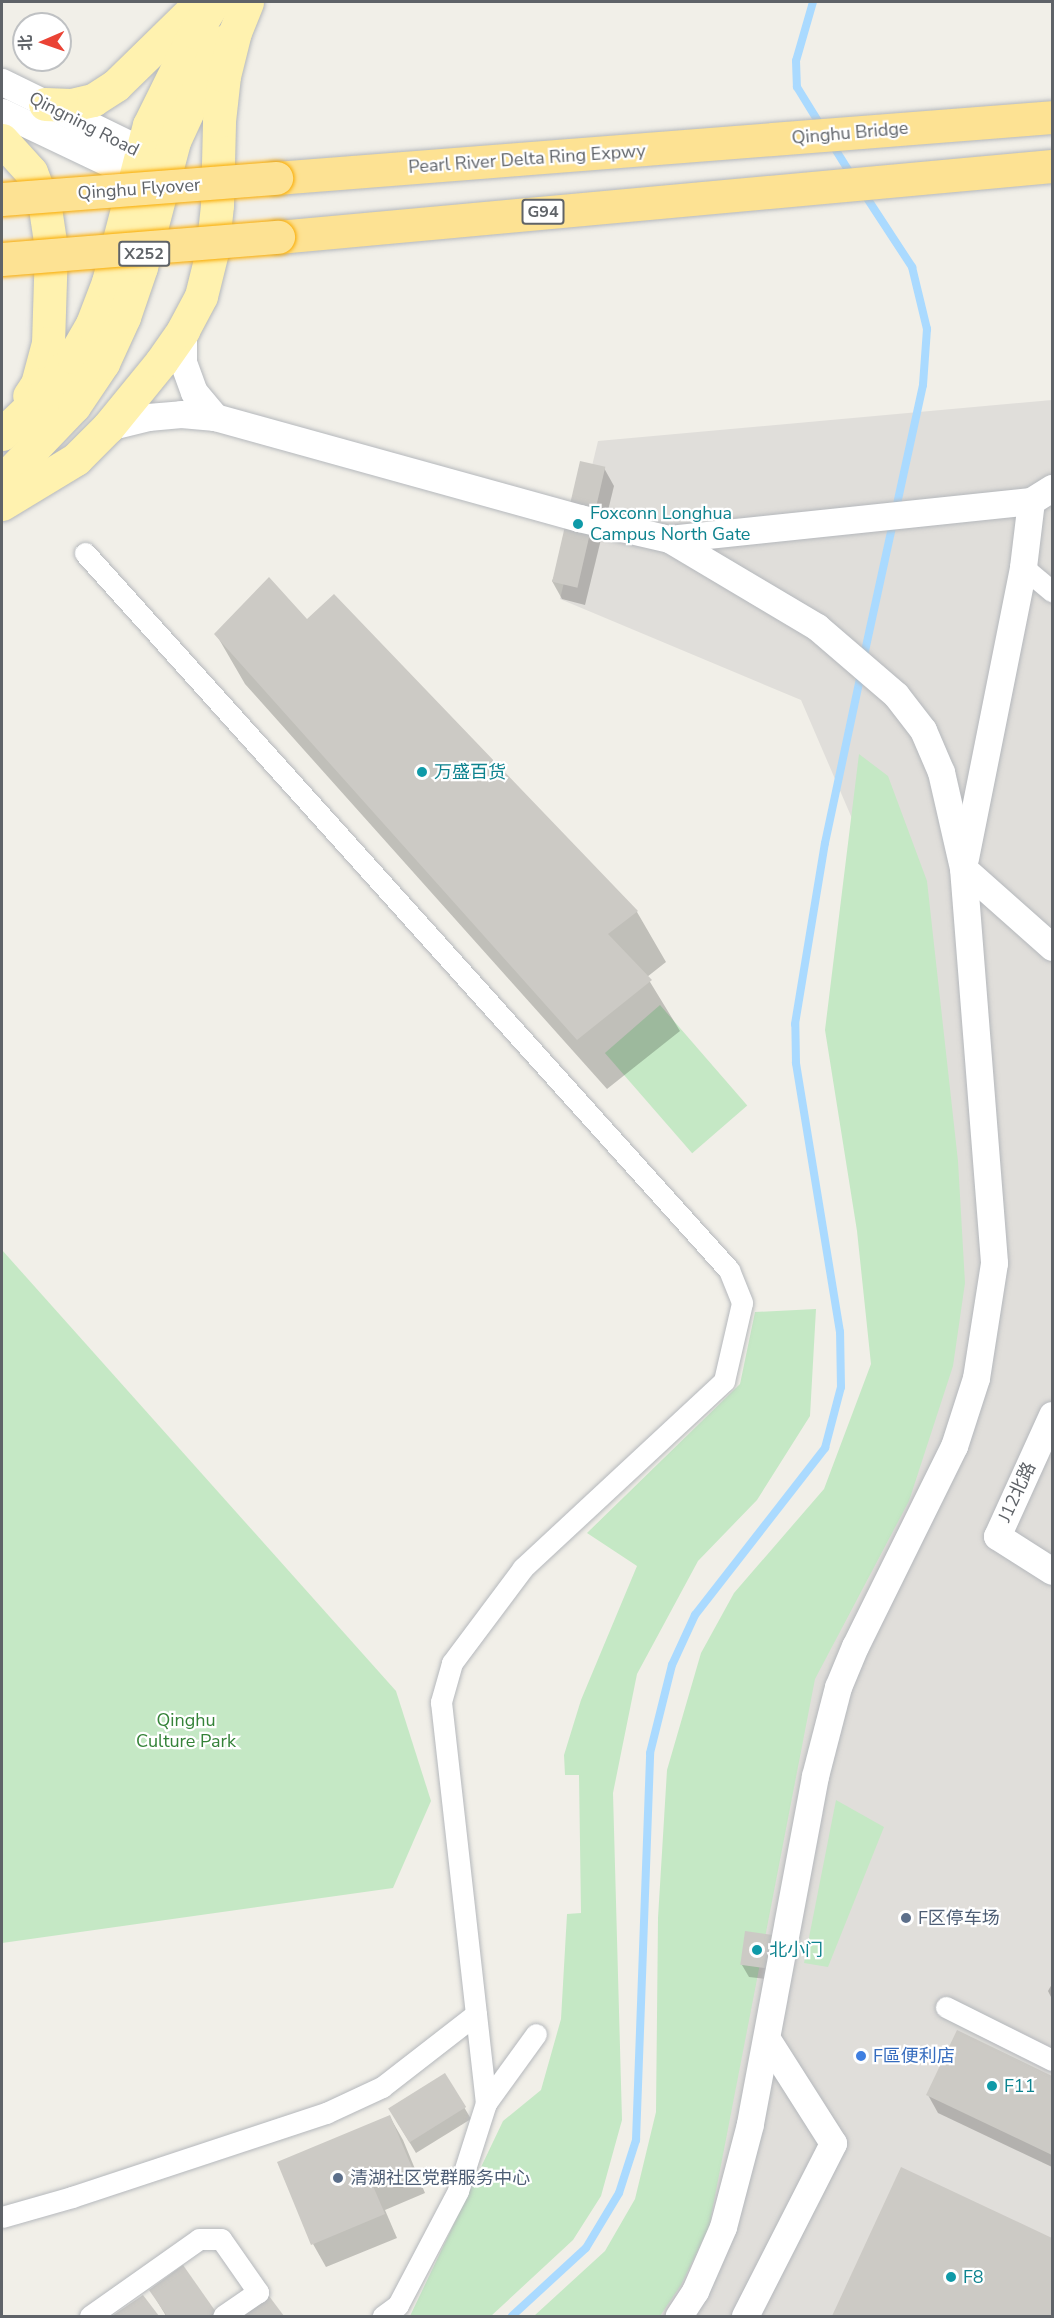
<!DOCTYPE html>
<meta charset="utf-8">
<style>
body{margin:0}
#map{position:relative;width:1054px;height:2318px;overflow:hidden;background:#f1efe8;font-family:"Nunito Sans","Noto Sans SC",sans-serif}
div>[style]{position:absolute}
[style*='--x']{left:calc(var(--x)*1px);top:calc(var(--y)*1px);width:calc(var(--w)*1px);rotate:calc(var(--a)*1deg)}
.industrial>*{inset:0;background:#e0deda}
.green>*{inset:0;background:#c5e8c5;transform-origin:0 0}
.shadow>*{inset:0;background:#0003}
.stream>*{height:8px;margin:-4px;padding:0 4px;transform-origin:4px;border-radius:4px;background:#aadaff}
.building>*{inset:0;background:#cccac5;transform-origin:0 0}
.roads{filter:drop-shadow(0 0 2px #b5b8bc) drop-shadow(0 0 2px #b5b8bc)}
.minor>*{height:21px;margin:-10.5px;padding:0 10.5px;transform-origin:10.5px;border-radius:10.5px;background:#fff}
.tertiary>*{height:27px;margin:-13.5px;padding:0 13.5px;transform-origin:13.5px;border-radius:13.5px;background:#fff}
.primary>*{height:33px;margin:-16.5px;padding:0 16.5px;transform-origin:16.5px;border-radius:16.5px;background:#fff2af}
.motorway>*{height:33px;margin:-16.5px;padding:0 16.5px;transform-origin:16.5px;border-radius:16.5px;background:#fde293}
.bridges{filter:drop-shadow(0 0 2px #f9ab00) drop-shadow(0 0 2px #f9ab00)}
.motorway-bridge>*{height:33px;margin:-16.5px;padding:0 16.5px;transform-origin:16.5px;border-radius:16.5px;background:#fde293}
.dots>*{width:16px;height:16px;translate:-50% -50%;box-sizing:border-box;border:3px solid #fff;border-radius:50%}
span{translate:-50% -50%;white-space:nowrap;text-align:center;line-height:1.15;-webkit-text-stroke:4.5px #fff;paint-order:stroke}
.shield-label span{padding:2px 4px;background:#fff;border:2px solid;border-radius:4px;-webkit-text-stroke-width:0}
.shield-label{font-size:16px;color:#5f6368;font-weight:700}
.street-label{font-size:18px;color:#5f6368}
.culture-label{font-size:18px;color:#0d838f}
.left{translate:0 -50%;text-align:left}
.park-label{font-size:18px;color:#348238}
.service-label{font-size:18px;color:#4e5e75}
.shop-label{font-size:18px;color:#366cbe}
.frame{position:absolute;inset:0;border:3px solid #5f6368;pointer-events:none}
.north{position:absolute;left:12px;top:12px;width:60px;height:60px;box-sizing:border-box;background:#fff;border:2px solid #bfc1c3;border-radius:50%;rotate:268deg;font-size:16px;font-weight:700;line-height:24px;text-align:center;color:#5f6368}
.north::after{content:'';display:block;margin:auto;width:21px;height:27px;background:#ea4335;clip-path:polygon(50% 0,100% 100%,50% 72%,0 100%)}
</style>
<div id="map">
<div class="industrial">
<div style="clip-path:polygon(1052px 400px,1052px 2316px,586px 2316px,632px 2273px,736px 1718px,923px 1372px,897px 923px,801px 700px,560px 599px,598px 441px)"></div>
</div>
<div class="green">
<div style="clip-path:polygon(859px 754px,888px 776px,927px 881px,958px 1161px,965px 1283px,953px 1366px,909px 1501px,815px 1679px,709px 2227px,681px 2285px,660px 2316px,534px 2316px,605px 2251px,635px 2199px,656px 2112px,658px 1918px,667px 1770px,701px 1653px,734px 1593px,824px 1489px,871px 1364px,857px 1231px,825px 1030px)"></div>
<div style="left:660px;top:1005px;width:133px;height:73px;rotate:49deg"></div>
<div style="clip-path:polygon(2px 1250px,396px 1691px,431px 1801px,393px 1888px,2px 1943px)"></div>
<div style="clip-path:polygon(816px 1309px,810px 1416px,757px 1500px,698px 1561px,637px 1674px,613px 1793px,622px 2120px,601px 2196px,573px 2240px,491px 2316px,410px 2316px,503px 2121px,541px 2090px,561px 2019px,567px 1914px,581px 1913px,579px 1775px,565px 1775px,564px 1755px,581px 1700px,637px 1566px,587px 1533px,740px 1384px,755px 1312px)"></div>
<div style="clip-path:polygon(836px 1800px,884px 1827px,828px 1967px,804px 1963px)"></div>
</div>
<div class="shadow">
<div style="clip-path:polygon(604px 468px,614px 486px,585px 605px,562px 599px,552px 581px)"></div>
<div style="clip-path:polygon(334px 596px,637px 912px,666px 962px,647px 977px,680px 1031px,607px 1089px,245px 684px,216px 634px,307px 621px)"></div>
<div style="clip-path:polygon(747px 1933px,774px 1980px,749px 1977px,742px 1965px)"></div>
<div style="clip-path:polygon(1052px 1984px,1052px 1999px,1048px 1991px)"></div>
<div style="clip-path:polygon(957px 2032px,1052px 2077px,1052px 2167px,938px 2113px,928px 2095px)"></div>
<div style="clip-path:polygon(464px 2107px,471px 2119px,416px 2153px,396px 2120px)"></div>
<div style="clip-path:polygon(390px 2117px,403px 2140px,425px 2193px,385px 2210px,397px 2238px,326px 2267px,313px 2244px)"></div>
<div style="clip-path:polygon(901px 2169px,1052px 2240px,1052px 2316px,833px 2316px)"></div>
<div style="clip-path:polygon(183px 2268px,217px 2316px,166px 2316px,151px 2291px)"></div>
<div style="clip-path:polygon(143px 2297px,157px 2316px,115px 2316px)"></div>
<div style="clip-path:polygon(269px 2298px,282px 2316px,243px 2316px)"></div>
</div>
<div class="stream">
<div style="--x:813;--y:2;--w:61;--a:106.1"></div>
<div style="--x:796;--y:61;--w:26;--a:88"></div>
<div style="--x:797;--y:87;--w:46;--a:58.4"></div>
<div style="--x:832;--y:144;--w:39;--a:58"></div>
<div style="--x:863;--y:192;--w:90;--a:56.8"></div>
<div style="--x:912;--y:267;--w:64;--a:76.4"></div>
<div style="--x:927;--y:329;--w:56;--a:94.1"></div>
<div style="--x:923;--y:385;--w:282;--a:102.3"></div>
<div style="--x:512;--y:2316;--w:100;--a:-42.6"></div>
<div style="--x:586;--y:2248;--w:64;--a:-59"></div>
<div style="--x:619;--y:2193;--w:56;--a:-72.2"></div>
<div style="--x:636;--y:2140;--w:387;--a:-87.9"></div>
<div style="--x:650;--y:1753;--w:91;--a:-76"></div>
<div style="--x:672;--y:1665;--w:55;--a:-65.3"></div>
<div style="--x:695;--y:1615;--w:212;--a:-52.1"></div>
<div style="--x:825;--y:1448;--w:63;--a:-75.3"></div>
<div style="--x:841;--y:1387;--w:55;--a:-91"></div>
<div style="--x:840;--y:1332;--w:273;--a:-99.3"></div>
<div style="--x:796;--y:1063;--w:39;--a:-91"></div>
<div style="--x:795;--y:1024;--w:183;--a:-80.6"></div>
<div style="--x:825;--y:843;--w:174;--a:-78"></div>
</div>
<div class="building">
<div style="left:580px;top:461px;width:26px;height:124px;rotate:13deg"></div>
<div style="clip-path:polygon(269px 577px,307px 619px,334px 594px,638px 911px,608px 934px,652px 980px,577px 1040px,214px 634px)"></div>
<div style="left:745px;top:1931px;width:28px;height:34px;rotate:8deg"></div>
<div style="clip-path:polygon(957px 2030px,1052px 2076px,1052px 2155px,926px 2095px)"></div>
<div style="left:445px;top:2073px;width:40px;height:67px;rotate:58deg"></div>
<div style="clip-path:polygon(390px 2115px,413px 2170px,373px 2186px,385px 2214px,311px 2245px,277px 2162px)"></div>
<div style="clip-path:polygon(901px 2167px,1052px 2238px,1052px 2316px,832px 2316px)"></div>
<div style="clip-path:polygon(183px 2265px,216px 2312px,209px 2316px,167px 2316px,149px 2290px)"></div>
<div style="clip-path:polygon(143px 2295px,159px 2316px,112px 2316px)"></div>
<div style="clip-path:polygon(269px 2296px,284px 2316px,241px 2316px)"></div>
</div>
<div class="roads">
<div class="minor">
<div style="--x:85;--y:553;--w:964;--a:48.07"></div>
<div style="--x:729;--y:1270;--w:35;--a:68"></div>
<div style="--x:742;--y:1303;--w:80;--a:103"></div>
<div style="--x:724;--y:1381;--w:275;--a:137.1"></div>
<div style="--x:523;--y:1568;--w:119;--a:126.8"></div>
<div style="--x:452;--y:1663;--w:41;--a:105.8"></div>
<div style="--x:441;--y:1702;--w:404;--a:83.6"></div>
<div style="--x:486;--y:2103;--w:92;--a:107.7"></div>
<div style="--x:458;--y:2191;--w:129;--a:117.8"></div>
<div style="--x:398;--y:2305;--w:19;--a:144"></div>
<div style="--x:1023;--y:567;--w:38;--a:40"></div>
<div style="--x:946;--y:2007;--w:119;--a:26.6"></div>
<div style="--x:486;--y:2103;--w:85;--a:-54.1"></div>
<div style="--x:2;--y:2217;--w:73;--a:-15.9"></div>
<div style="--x:72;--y:2197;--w:268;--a:-18.3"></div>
<div style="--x:326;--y:2113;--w:62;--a:-24.9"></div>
<div style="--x:382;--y:2087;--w:119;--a:-37.8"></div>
<div style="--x:90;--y:2316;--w:133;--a:-35.2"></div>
<div style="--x:199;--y:2239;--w:22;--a:0"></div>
<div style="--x:221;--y:2239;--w:65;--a:55.1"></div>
<div style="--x:258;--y:2292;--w:42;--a:145.6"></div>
</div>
<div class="tertiary">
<div style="--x:2;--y:82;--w:155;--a:26.1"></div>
<div style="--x:141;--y:150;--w:21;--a:51"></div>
<div style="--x:2;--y:112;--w:146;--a:25.5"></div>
<div style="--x:134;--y:175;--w:22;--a:0"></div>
<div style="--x:183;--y:330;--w:32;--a:90"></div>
<div style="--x:183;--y:362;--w:32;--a:70"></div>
<div style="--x:194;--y:392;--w:33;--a:50"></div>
<div style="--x:108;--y:427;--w:41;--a:-14"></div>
<div style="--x:148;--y:417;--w:33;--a:-5"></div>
<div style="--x:181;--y:414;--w:34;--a:5"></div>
<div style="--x:215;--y:417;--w:378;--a:15.5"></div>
<div style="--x:579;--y:518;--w:92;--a:13.1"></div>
<div style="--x:669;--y:539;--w:172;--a:30.7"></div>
<div style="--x:817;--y:627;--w:104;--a:40.7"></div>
<div style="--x:896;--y:695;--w:44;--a:52.4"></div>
<div style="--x:923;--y:730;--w:46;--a:66.8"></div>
<div style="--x:941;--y:772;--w:98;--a:77.1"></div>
<div style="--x:963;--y:868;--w:396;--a:85.5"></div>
<div style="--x:994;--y:1263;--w:116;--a:98.9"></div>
<div style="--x:976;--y:1378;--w:71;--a:107.9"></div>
<div style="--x:954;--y:1446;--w:223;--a:116.3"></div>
<div style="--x:855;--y:1646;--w:44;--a:112.5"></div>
<div style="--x:838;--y:1687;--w:92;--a:104.5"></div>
<div style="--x:815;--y:1776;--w:354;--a:100.6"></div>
<div style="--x:750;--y:2124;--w:106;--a:104.7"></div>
<div style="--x:723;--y:2227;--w:70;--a:113.6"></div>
<div style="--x:695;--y:2291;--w:30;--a:123"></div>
<div style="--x:669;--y:539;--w:364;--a:-6"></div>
<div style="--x:1031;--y:501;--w:25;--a:-32"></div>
<div style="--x:965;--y:858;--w:297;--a:-78.7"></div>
<div style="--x:1023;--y:567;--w:66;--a:-83.1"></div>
<div style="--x:963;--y:868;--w:119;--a:41.6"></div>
<div style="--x:1052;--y:1415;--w:133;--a:114.4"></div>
<div style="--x:997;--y:1536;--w:65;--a:32.5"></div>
<div style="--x:745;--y:2316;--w:194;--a:-63"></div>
<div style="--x:833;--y:2143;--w:123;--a:-122.4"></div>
</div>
<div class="primary">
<div style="--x:45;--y:104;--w:26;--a:2"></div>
<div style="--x:71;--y:105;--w:23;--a:-13"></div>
<div style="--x:93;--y:100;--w:27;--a:-33"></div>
<div style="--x:116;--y:85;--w:119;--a:-44.3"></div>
<div style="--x:2;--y:140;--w:43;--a:47.8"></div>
<div style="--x:31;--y:172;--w:39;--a:69"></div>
<div style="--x:45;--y:208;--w:40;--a:81.5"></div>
<div style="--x:51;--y:248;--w:95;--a:91.8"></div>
<div style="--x:48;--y:343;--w:42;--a:105"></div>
<div style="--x:37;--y:384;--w:14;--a:124"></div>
<div style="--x:2;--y:434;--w:58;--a:-43.6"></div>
<div style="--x:44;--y:394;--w:47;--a:-51.9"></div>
<div style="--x:73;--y:357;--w:38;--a:-60"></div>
<div style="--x:92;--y:324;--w:45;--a:-69.1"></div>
<div style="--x:108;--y:282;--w:162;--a:-75.4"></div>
<div style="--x:149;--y:125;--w:104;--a:-63.7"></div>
<div style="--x:195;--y:32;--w:36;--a:-58"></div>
<div style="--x:2;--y:481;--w:104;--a:-46.2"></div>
<div style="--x:74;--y:406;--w:52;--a:-56"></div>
<div style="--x:103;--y:363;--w:51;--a:-65.5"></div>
<div style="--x:124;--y:317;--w:53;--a:-71.2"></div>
<div style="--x:141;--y:267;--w:130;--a:-75.3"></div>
<div style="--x:174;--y:141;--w:109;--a:-65.1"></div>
<div style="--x:2;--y:504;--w:87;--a:-31.3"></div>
<div style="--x:76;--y:459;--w:45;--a:-45"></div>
<div style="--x:108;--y:427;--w:84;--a:-50.8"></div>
<div style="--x:161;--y:362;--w:39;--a:-55"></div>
<div style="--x:183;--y:330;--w:38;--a:-62"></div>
<div style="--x:201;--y:296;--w:45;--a:-76"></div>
<div style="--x:212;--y:252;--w:47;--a:-83.9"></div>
<div style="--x:217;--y:205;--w:84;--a:-88.6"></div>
<div style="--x:219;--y:121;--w:45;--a:-83.7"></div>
<div style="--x:224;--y:76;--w:45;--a:-76"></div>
<div style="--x:235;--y:32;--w:32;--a:-68"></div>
</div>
<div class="motorway">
<div style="--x:276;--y:178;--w:778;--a:-4.49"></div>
<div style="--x:278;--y:237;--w:777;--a:-5.24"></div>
</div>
</div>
<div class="bridges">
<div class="motorway-bridge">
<div style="--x:2;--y:199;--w:275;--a:-4.4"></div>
<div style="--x:2;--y:259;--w:277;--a:-4.6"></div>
</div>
</div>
<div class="dots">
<div style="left:578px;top:524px;background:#0f9aa8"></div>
<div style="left:422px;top:772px;background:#0f9aa8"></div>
<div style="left:906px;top:1918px;background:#5c6f8a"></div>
<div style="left:757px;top:1950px;background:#0f9aa8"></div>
<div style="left:861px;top:2056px;background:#3f7fe0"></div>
<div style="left:992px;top:2086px;background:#0f9aa8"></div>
<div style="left:338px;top:2178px;background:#5c6f8a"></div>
<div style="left:951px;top:2277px;background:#0f9aa8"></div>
</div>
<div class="shield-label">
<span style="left:543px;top:212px">G94</span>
<span style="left:144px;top:254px">X252</span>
</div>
<div class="street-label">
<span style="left:84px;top:124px;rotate:27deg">Qingning Road</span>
<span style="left:850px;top:133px;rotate:-5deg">Qinghu Bridge</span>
<span style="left:527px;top:159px;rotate:-4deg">Pearl River Delta Ring Expwy</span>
<span style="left:139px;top:189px;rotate:-4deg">Qinghu Flyover</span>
<span style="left:1017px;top:1492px;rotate:-65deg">J12北路</span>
</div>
<div class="culture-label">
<span class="left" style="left:590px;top:524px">Foxconn Longhua<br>Campus North Gate</span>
<span class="left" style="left:434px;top:772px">万盛百货</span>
<span class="left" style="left:769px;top:1950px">北小门</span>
<span class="left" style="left:1004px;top:2086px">F11</span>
<span class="left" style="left:963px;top:2277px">F8</span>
</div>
<div class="park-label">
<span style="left:186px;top:1731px">Qinghu<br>Culture Park</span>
</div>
<div class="service-label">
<span class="left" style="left:918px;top:1918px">F区停车场</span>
<span class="left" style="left:350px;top:2178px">清湖社区党群服务中心</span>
</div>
<div class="shop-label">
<span class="left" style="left:873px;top:2056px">F區便利店</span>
</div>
<div class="frame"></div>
<div class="north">北</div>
</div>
